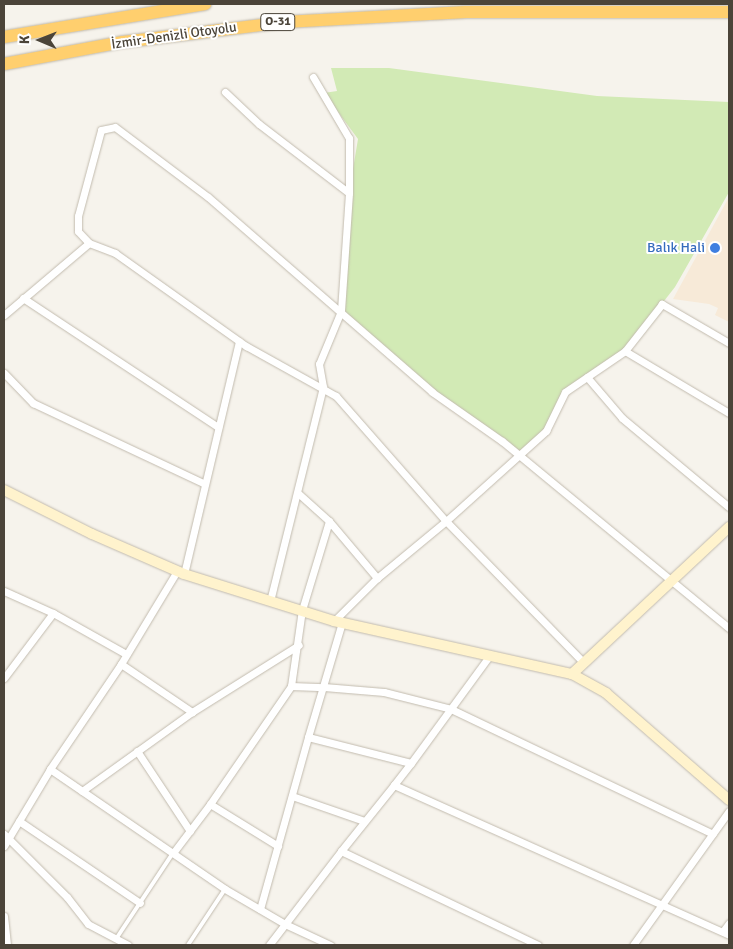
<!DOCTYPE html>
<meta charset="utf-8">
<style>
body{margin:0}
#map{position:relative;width:733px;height:949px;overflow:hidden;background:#f6f3ec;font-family:Signika,sans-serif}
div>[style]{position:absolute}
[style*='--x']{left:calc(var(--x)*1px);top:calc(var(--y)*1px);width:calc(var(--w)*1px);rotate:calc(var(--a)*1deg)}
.commercial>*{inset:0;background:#f7ead8}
.green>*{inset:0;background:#d2eab5}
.roads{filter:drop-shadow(0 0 1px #c2bbae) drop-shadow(0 0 1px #c2bbae)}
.lane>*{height:4px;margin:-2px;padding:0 2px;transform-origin:2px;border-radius:2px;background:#fff}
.street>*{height:7px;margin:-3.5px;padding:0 3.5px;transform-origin:3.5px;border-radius:3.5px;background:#fff}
.secondary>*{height:10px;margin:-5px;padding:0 5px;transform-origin:5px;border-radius:5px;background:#fff3cd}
.highway>*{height:12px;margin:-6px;padding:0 6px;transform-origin:6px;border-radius:6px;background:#ffcf6e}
.dots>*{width:14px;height:14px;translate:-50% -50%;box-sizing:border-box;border:2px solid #fff;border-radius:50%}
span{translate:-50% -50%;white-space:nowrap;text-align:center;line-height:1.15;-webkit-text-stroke:4px #fff;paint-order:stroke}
.shield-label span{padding:1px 4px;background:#fff;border:1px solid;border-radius:4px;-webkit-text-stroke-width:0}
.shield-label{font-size:12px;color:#4b4439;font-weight:700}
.street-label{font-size:14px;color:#4b4439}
.shop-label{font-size:14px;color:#366cbe}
.right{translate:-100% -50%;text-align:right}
.frame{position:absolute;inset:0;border:5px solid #4b4439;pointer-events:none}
.north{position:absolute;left:15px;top:15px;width:50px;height:50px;-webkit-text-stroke:4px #fff;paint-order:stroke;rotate:271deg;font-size:14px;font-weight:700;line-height:20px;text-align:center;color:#4b4439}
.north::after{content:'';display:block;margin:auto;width:18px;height:22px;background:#4b4439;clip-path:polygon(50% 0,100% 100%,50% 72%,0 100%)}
</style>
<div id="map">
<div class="commercial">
<div style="clip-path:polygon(729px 197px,729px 322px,715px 315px,718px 308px,709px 304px,673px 299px)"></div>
</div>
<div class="green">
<div style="clip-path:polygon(331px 68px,389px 68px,597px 96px,729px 102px,729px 192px,675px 287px,625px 351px,565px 392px,546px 431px,519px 455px,432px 392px,341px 311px,349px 193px,358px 139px,324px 93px,337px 91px)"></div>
</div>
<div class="roads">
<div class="lane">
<div style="--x:116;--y:939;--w:103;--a:-56.5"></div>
<div style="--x:188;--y:945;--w:67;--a:-56.5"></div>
</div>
<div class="street">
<div style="--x:313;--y:77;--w:71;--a:59.5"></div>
<div style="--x:349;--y:138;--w:55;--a:90"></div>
<div style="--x:225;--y:92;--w:47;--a:43.3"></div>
<div style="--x:259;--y:124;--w:113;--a:37.5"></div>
<div style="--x:349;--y:193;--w:118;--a:93.9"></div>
<div style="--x:341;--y:311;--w:57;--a:112.5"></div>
<div style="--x:319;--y:364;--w:23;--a:80"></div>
<div style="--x:323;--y:387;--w:220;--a:103.9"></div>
<div style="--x:89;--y:243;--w:16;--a:-133"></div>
<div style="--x:78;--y:231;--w:15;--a:-90"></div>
<div style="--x:78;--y:216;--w:89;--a:-75"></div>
<div style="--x:101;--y:130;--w:14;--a:-12"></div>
<div style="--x:115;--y:127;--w:116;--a:37"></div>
<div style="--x:208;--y:197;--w:297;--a:41"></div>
<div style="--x:432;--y:392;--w:85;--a:35"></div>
<div style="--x:502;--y:441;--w:294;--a:39.5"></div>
<div style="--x:23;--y:298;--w:234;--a:33.5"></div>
<div style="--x:4;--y:315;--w:111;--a:-40.3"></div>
<div style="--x:89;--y:243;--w:28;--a:21"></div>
<div style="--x:115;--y:253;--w:161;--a:35.4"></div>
<div style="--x:246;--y:346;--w:103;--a:29.1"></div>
<div style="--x:336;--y:396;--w:167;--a:48.7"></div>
<div style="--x:446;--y:521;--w:89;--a:140.4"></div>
<div style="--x:377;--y:578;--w:61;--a:135"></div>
<div style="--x:729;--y:343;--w:78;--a:-149.8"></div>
<div style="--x:662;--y:304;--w:60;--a:128.2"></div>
<div style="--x:625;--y:351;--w:121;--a:30.8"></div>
<div style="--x:4;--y:373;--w:42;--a:46"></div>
<div style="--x:33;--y:403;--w:190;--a:25.2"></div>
<div style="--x:587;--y:377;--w:54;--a:49.5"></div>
<div style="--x:622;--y:418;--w:139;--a:39.8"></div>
<div style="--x:299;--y:494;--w:40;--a:42"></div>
<div style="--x:329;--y:521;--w:75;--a:49.9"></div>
<div style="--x:177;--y:571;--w:109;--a:121.1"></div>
<div style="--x:121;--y:664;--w:127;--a:124.1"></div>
<div style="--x:50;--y:769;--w:212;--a:34.4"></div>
<div style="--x:225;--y:889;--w:69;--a:30.3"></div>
<div style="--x:285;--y:924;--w:50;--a:25"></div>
<div style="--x:184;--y:574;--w:239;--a:-76.7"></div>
<div style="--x:4;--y:591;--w:54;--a:24.2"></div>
<div style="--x:584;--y:663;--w:198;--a:-134.2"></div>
<div style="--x:446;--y:521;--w:135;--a:-42"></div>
<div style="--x:546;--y:431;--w:43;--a:-64"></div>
<div style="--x:565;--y:392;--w:73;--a:-34.3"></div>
<div style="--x:121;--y:664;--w:86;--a:34.1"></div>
<div style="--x:4;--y:678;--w:81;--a:-53"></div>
<div style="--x:53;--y:613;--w:84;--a:29.3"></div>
<div style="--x:291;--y:686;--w:77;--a:-81.8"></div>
<div style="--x:302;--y:610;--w:93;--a:-73.1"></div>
<div style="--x:308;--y:737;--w:120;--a:-73.5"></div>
<div style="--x:137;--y:751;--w:96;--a:56.5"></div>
<div style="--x:411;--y:763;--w:134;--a:-53.8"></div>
<div style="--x:82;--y:791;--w:135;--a:-35.7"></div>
<div style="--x:192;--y:712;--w:126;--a:-32.1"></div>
<div style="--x:292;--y:796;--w:76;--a:19.1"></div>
<div style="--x:210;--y:804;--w:143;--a:-55.5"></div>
<div style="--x:291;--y:686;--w:33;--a:2"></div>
<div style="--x:324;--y:687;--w:60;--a:4.8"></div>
<div style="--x:384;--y:692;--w:69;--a:14.2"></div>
<div style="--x:451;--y:709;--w:290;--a:25.5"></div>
<div style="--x:19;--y:821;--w:146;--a:34.1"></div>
<div style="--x:4;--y:834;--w:89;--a:45"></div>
<div style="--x:67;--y:897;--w:34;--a:52"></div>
<div style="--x:88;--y:924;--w:45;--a:27.7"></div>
<div style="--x:4;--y:846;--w:90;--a:-59.1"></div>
<div style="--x:341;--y:851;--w:85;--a:-51.2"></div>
<div style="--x:173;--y:853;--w:61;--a:-52.9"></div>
<div style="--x:210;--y:804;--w:80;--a:31.7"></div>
<div style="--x:260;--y:909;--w:179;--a:-74.4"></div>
<div style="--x:308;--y:737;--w:106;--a:14.2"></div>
<div style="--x:411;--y:763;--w:28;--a:128"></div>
<div style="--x:394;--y:785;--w:367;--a:24.1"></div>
<div style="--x:4;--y:916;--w:29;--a:84"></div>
<div style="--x:723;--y:931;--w:10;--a:-53"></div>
<div style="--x:269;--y:945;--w:118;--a:-52.5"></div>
<div style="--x:341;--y:851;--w:218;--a:25.5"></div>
<div style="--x:633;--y:945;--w:165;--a:-54.4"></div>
</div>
<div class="secondary">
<div style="--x:4;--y:490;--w:98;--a:26.6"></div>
<div style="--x:92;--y:534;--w:100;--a:23.5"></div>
<div style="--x:184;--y:574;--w:157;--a:17.4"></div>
<div style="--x:334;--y:621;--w:244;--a:12.6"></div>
<div style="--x:572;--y:674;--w:39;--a:29"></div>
<div style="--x:606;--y:693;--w:163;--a:41"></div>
<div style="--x:572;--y:674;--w:215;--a:-43.1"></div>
</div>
<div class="highway">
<div style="--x:4;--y:37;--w:204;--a:-9.3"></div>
<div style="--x:4;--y:64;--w:121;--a:-10.5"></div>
<div style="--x:123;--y:42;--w:163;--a:-7"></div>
<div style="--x:285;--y:22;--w:181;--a:-3.2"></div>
<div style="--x:466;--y:12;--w:263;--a:0"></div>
</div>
</div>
<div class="dots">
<div style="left:715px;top:248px;background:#3f7fe0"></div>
</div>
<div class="shield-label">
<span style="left:278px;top:22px">O-31</span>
</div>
<div class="street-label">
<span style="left:174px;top:36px;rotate:-8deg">İzmir-Denizli Otoyolu</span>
</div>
<div class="shop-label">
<span class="right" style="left:705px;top:248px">Balık Hali</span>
</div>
<div class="frame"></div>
<div class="north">K</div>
</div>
